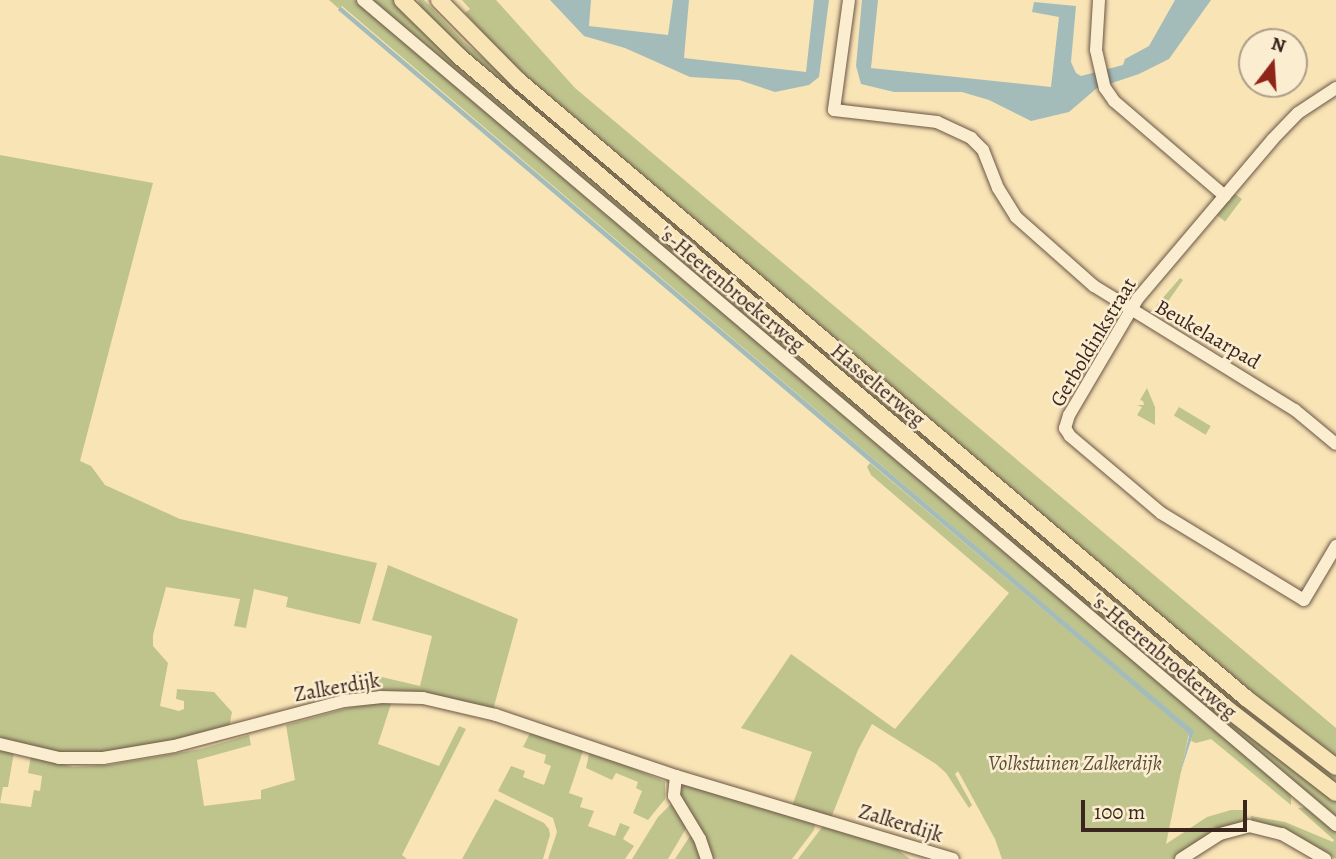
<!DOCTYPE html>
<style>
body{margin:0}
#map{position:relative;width:1336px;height:859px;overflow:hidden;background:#f9e4b6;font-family:Alegreya,serif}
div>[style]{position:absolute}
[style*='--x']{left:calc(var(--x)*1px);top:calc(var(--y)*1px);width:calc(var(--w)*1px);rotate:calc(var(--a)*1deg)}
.green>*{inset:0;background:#bfc48d;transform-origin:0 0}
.water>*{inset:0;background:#a3bcba}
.roads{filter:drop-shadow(0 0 2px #6a5645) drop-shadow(0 0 2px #6a5645)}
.minor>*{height:12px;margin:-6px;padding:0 6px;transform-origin:6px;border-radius:6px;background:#fbedd0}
.major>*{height:16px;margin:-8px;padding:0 8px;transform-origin:8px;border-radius:8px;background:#f9e4b6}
span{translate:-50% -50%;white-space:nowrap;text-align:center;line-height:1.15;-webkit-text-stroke:5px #fbedd0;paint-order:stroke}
.street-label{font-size:21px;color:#3a261f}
.park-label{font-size:21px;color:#5b4e3a;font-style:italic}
.north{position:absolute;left:1238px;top:28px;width:70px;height:70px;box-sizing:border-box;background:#fbedd0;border:2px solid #ae9d89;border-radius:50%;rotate:17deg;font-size:19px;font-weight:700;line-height:28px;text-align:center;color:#3a261f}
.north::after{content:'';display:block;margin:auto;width:24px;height:32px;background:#8f2418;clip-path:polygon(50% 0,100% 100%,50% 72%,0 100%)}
.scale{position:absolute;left:1081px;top:800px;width:166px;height:32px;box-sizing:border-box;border:4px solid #3a261f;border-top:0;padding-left:9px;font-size:21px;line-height:24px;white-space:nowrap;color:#3a261f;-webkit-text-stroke:5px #fbedd0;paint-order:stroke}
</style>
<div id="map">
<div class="green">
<div style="clip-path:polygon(329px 0,356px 0,1291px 793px,1291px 805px,1211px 739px,1196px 743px,1191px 741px,1193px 731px,342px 6px,338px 8px)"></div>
<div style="clip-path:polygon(369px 0,394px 0,409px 17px,1336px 800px,1336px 819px)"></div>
<div style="clip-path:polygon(410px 0,415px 0,421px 7px,418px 0,424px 0,464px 42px,1236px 698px,1336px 774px,1336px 786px,1281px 746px,456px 46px)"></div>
<div style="clip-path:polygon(462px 0,496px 0,575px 88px,1336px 728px,1336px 760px,1294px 730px,518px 72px,465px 13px,470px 9px)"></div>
<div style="clip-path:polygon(0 155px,153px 183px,80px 461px,91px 466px,105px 485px,180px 519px,377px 563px,360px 624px,286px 607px,288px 597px,254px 589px,246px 628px,234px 626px,240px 599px,166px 587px,153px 635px,153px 646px,168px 663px,160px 706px,179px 711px,184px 709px,184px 701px,176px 699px,177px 689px,214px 692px,232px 712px,229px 728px,124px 752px,57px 754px,0 740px)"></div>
<div style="left:1234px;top:193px;width:10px;height:28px;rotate:37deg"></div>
<div style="clip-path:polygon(1180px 278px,1183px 280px,1162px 310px,1156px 306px)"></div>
<div style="clip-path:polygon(1147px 388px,1155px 407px,1155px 425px,1137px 415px,1142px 407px,1137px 405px,1144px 405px,1143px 401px,1140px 400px)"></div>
<div style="left:1179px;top:407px;width:37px;height:10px;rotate:31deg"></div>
<div style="clip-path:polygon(870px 463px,1189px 733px,1166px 844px,1207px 817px,1231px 810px,1246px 810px,1248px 822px,1202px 840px,1174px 859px,1002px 859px,995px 839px,958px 771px,955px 774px,972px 805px,969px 808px,946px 773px,936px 764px,872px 724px,858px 750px,831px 818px,792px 806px,812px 752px,741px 728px,791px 654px,895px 729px,1009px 593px,871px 475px,867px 467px)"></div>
<div style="clip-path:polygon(388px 565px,518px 619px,493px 710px,353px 695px,356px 671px,420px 686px,432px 636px,372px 620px)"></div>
<div style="clip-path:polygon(392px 701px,378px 744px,439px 766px,459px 726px,466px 729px,402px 855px,407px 859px,0 859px,0 747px,14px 752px,8px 787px,3px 787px,0 803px,31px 807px,34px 790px,40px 791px,42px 776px,28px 773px,31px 756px,73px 767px,109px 765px,201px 749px,249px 735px,251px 745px,197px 760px,204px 806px,261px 799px,261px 790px,295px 780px,286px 725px,352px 707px)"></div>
<div style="clip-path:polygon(530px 733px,584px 748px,569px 793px,583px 798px,580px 807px,594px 811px,588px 826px,615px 836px,620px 823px,630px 827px,623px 839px,634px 846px,625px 859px,548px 859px,557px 832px,553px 818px,498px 791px,511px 766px,525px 771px,523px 777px,544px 785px,551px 766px,544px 763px,546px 755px,523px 747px)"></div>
<div style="clip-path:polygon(590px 750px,665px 782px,665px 799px,648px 820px,633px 813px,642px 791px,636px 788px,638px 782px,616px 773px,612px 780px,586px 768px)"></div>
<div style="clip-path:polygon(687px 784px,815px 824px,814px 830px,792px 859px,712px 859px,679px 799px,681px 788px)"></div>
<div style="clip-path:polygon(495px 799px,544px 823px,549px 829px,550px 835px,543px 859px,462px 859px)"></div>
<div style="clip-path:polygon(671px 804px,688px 825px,668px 859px,632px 859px,658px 817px)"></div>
<div style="clip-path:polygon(1308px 807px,1336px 830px,1336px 859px,1318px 848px,1251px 822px,1251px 816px,1285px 822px,1333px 842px,1334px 840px,1298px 808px)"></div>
<div style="clip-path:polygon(823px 826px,897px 849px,910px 859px,798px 859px)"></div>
<div style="clip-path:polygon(693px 835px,704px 859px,675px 859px,690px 836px)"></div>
</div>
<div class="water">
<div style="clip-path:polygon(550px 0,591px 0,589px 26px,668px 35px,673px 0,689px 0,684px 58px,806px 72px,814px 0,829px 0,819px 77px,809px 85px,775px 92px,739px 80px,690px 77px,625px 48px,584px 36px)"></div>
<div style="clip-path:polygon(862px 0,878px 0,871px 68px,1051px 87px,1059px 17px,1032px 12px,1034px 2px,1076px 6px,1071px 62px,1076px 73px,1081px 76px,1123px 65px,1125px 59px,1149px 46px,1175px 0,1211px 0,1169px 59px,1139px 74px,1097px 88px,1069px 112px,1031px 121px,989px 100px,962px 92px,894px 92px,861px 84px,856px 66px)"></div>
<div style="clip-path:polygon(340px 6px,1194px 731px,1180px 774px,1189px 736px,1187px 732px,338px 10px)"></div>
</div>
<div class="roads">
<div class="minor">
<div style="--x:363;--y:0;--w:1276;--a:40.29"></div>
<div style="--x:849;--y:0;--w:111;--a:97.8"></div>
<div style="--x:834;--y:110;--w:104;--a:6.6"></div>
<div style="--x:937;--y:122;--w:38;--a:25"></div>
<div style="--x:971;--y:138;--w:17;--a:45"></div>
<div style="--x:983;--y:150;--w:41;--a:68.5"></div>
<div style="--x:998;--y:188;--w:34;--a:58"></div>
<div style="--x:1016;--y:217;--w:104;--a:41.5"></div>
<div style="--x:1094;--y:286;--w:236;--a:31.7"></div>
<div style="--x:1295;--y:410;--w:53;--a:39.7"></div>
<div style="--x:1099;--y:0;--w:50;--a:93.4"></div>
<div style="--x:1096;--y:50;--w:39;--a:77"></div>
<div style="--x:1105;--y:88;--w:16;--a:55"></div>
<div style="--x:1114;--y:101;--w:146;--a:40.6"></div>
<div style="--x:1336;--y:88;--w:45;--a:146.7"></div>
<div style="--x:1298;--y:113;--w:36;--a:134"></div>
<div style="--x:1273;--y:139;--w:209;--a:130.3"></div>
<div style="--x:1138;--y:298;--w:136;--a:120.5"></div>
<div style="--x:1069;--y:415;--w:14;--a:107"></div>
<div style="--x:1065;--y:428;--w:9;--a:58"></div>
<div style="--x:1070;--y:436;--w:119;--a:40.2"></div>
<div style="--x:1161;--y:513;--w:167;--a:31.3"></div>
<div style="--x:1304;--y:600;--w:63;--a:-59.3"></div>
<div style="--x:0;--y:744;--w:61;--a:13.3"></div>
<div style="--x:59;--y:758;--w:44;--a:0"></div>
<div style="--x:103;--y:758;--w:72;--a:-9.6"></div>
<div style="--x:174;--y:746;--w:176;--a:-14.8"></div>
<div style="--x:344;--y:701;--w:36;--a:-6"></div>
<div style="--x:380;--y:697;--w:43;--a:1.3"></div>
<div style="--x:423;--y:698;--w:75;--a:13.1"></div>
<div style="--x:496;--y:715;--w:190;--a:18.7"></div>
<div style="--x:676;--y:776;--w:289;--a:16.7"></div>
<div style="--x:676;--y:776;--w:20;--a:96"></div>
<div style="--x:674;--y:796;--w:50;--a:58.8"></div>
<div style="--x:700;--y:839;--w:21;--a:71"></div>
<div style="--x:1181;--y:859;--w:46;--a:-32.7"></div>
<div style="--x:1220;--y:834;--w:30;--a:-15"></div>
<div style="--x:1249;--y:826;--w:34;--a:14"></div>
<div style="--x:1282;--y:834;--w:50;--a:30.2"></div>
</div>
<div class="major">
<div style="--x:402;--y:0;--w:81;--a:44.5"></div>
<div style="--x:460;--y:57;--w:1004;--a:40.35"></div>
<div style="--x:1225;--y:707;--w:140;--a:37.8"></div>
<div style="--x:439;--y:0;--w:114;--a:45.4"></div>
<div style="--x:519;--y:81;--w:954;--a:40.32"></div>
<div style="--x:1246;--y:698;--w:113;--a:37.5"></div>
</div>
</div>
<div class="street-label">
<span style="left:732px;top:289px;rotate:40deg">'s-Heerenbroekerweg</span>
<span style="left:1208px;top:334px;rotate:30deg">Beukelaarpad</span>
<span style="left:1093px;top:342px;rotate:-59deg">Gerboldinkstraat</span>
<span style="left:878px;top:385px;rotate:40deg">Hasselterweg</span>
<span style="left:1164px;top:656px;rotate:40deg">'s-Heerenbroekerweg</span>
<span style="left:337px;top:687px;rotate:-10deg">Zalkerdijk</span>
<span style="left:901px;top:823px;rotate:17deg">Zalkerdijk</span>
</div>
<div class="park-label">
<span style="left:1075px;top:763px">Volkstuinen Zalkerdijk</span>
</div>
<div class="north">N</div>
<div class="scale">100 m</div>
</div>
